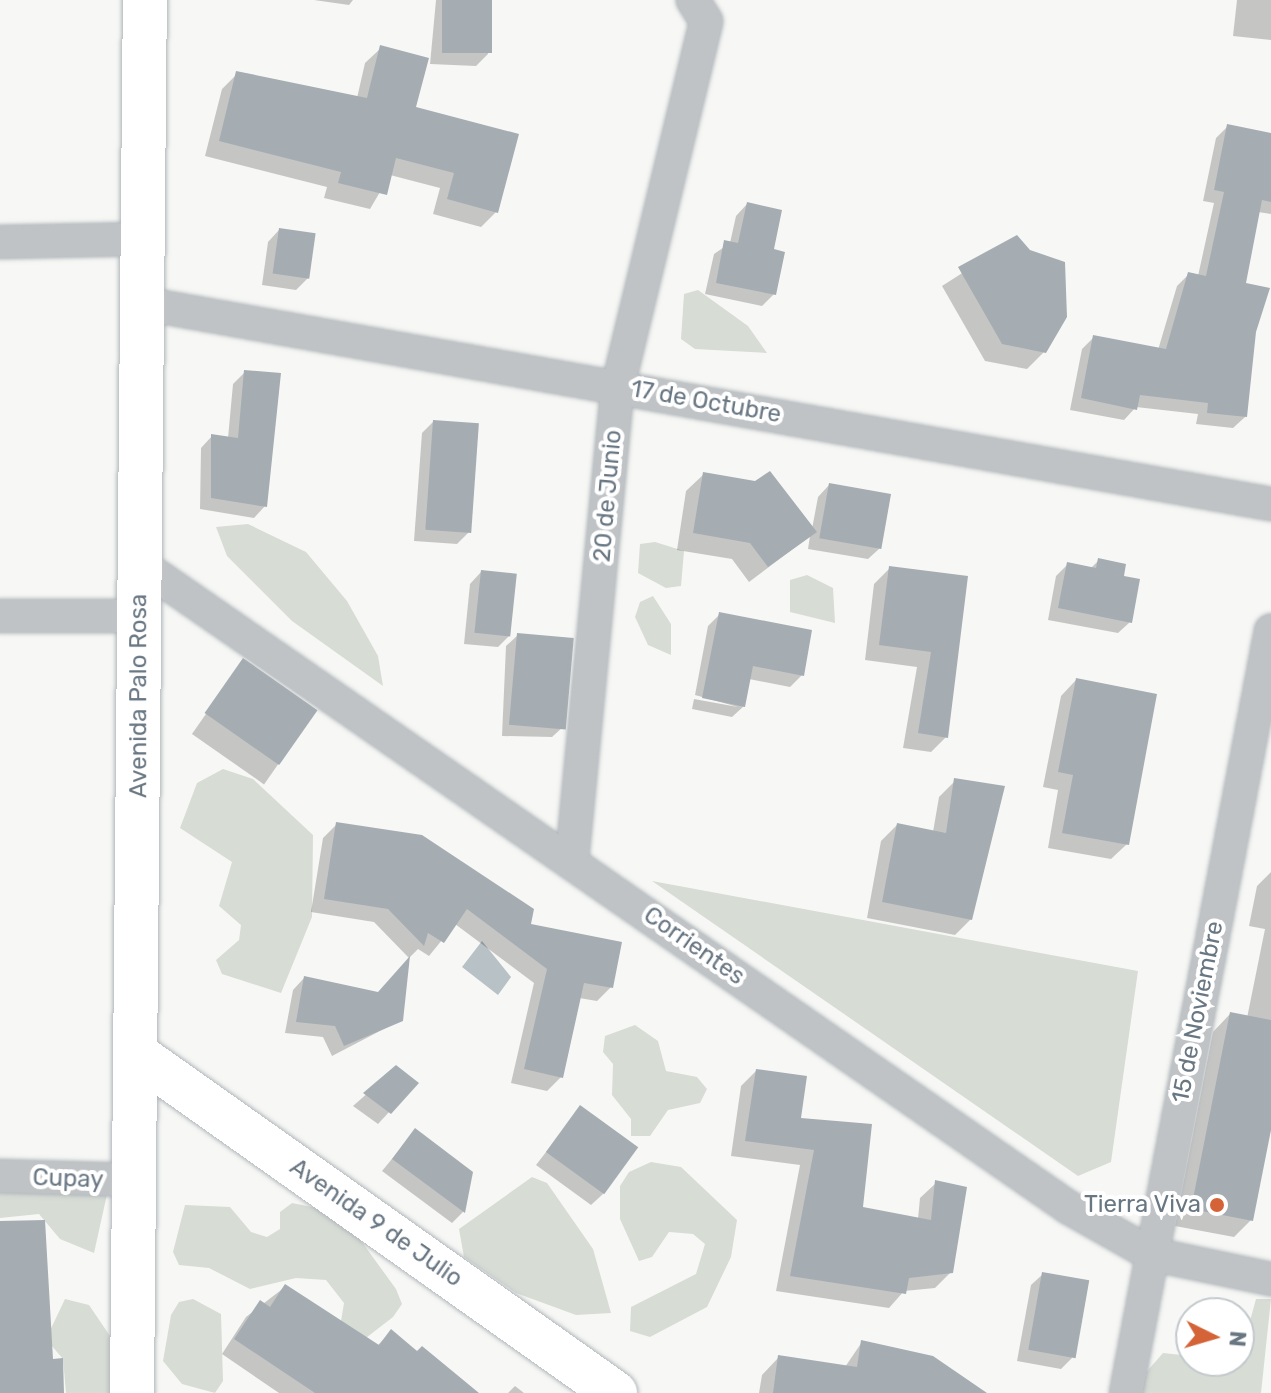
<!DOCTYPE html>
<style>
body{margin:0}
#map{position:relative;width:1271px;height:1393px;overflow:hidden;background:#f7f8f5;font-family:Rubik,sans-serif}
div>[style]{position:absolute}
[style*='--x']{left:calc(var(--x)*1px);top:calc(var(--y)*1px);width:calc(var(--w)*1px);rotate:calc(var(--a)*1deg)}
.green>*{inset:0;background:#d7dcd5}
.water>*{inset:0;background:#b8c1c6}
.shadow>*{inset:0;background:#0003;transform-origin:0 0}
.building>*{inset:0;background:#a5adb2;transform-origin:0 0}
.roads{filter:drop-shadow(0 0 2px #b1b6bb) drop-shadow(0 0 2px #b1b6bb)}
.street>*{height:32px;margin:-16px;padding:0 16px;transform-origin:16px;border-radius:16px;background:#bfc3c6}
.secondary>*{height:44px;margin:-22px;padding:0 22px;transform-origin:22px;border-radius:22px;background:#fff}
.dots>*{width:22px;height:22px;translate:-50% -50%;box-sizing:border-box;border:4px solid #fff;border-radius:50%}
span{translate:-50% -50%;white-space:nowrap;text-align:center;line-height:1.15;-webkit-text-stroke:8px #fff;paint-order:stroke}
.street-label{font-size:24px;color:#697783}
.poi-label{font-size:24px;color:#697783}
.right{translate:-100% -50%;text-align:right}
.north{position:absolute;left:1175px;top:1297px;width:80px;height:80px;box-sizing:border-box;background:#fff;border:2px solid #c3c9cd;border-radius:50%;rotate:95deg;font-size:22px;font-weight:700;line-height:32px;text-align:center;color:#697783}
.north::after{content:'';display:block;margin:auto;width:28px;height:36px;background:#d46438;clip-path:polygon(50% 0,100% 100%,50% 72%,0 100%)}
</style>
<div id="map">
<div class="green">
<div style="clip-path:polygon(698px 290px,748px 326px,767px 353px,695px 349px,681px 339px,684px 294px)"></div>
<div style="clip-path:polygon(248px 524px,306px 552px,347px 601px,378px 656px,383px 686px,292px 621px,227px 556px,216px 527px)"></div>
<div style="clip-path:polygon(655px 542px,684px 551px,681px 586px,666px 588px,638px 573px,640px 544px)"></div>
<div style="clip-path:polygon(807px 575px,833px 588px,835px 623px,790px 612px,790px 580px)"></div>
<div style="clip-path:polygon(653px 596px,671px 624px,671px 655px,648px 645px,635px 617px,640px 602px)"></div>
<div style="clip-path:polygon(223px 769px,253px 779px,313px 835px,312px 917px,281px 993px,222px 974px,216px 960px,239px 940px,241px 925px,219px 906px,232px 862px,180px 828px,197px 783px)"></div>
<div style="clip-path:polygon(652px 881px,1138px 971px,1111px 1162px,1078px 1176px)"></div>
<div style="clip-path:polygon(635px 1025px,658px 1041px,666px 1071px,697px 1077px,707px 1089px,700px 1103px,668px 1110px,650px 1136px,631px 1136px,631px 1119px,612px 1095px,613px 1064px,603px 1052px,605px 1036px)"></div>
<div style="clip-path:polygon(651px 1162px,681px 1167px,737px 1220px,731px 1257px,707px 1307px,650px 1337px,630px 1331px,631px 1307px,696px 1274px,705px 1244px,693px 1234px,669px 1232px,652px 1257px,639px 1261px,620px 1219px,620px 1186px,629px 1172px)"></div>
<div style="clip-path:polygon(532px 1177px,547px 1183px,593px 1249px,611px 1313px,576px 1315px,516px 1293px,464px 1257px,459px 1229px)"></div>
<div style="clip-path:polygon(110px 1181px,94px 1253px,60px 1239px,39px 1214px,0 1218px,0 1182px)"></div>
<div style="clip-path:polygon(292px 1203px,322px 1209px,359px 1238px,396px 1289px,402px 1304px,393px 1317px,353px 1348px,339px 1333px,344px 1303px,326px 1280px,296px 1278px,250px 1289px,209px 1268px,179px 1265px,173px 1252px,185px 1205px,230px 1207px,251px 1232px,267px 1237px,280px 1229px,280px 1212px)"></div>
<div style="clip-path:polygon(65px 1299px,89px 1305px,125px 1358px,123px 1393px,66px 1393px,63px 1359px,46px 1339px)"></div>
<div style="clip-path:polygon(193px 1299px,221px 1314px,223px 1381px,215px 1393px,182px 1384px,163px 1361px,171px 1315px,179px 1302px)"></div>
<div style="clip-path:polygon(1256px 1299px,1271px 1299px,1261px 1393px,1142px 1393px,1142px 1377px,1163px 1353px,1239px 1361px)"></div>
</div>
<div class="water">
<div style="clip-path:polygon(482px 941px,511px 977px,498px 995px,462px 967px)"></div>
</div>
<div class="shadow">
<div style="clip-path:polygon(314px 0,353px 0,349px 5px)"></div>
<div style="clip-path:polygon(436px 0,490px 0,488px 54px,476px 66px,430px 64px)"></div>
<div style="clip-path:polygon(1237px 0,1271px 0,1271px 40px,1233px 36px)"></div>
<div style="clip-path:polygon(381px 48px,414px 108px,496px 212px,481px 227px,433px 214px,440px 188px,390px 175px,370px 209px,324px 198px,327px 187px,205px 156px,222px 89px,237px 74px,357px 98px,365px 63px)"></div>
<div style="clip-path:polygon(1228px 126px,1271px 135px,1271px 214px,1258px 212px,1243px 285px,1254px 332px,1245px 417px,1233px 428px,1196px 424px,1198px 414px,1136px 407px,1124px 420px,1070px 410px,1082px 349px,1094px 337px,1158px 350px,1177px 286px,1189px 274px,1198px 276px,1214px 203px,1203px 201px,1216px 138px)"></div>
<div style="clip-path:polygon(747px 204px,771px 250px,774px 294px,762px 306px,705px 294px,714px 254px,730px 243px,736px 216px)"></div>
<div style="clip-path:polygon(279px 230px,308px 278px,296px 290px,262px 285px,268px 242px)"></div>
<div style="clip-path:polygon(1017px 238px,1045px 351px,1027px 369px,985px 361px,942px 286px)"></div>
<div style="clip-path:polygon(245px 372px,265px 506px,254px 518px,200px 509px,201px 448px,212px 436px,228px 438px,233px 384px)"></div>
<div style="clip-path:polygon(433px 422px,469px 532px,457px 544px,414px 541px,422px 433px)"></div>
<div style="clip-path:polygon(704px 474px,812px 529px,818px 497px,829px 485px,880px 548px,868px 559px,808px 549px,810px 536px,749px 582px,732px 559px,677px 550px,686px 491px)"></div>
<div style="clip-path:polygon(1099px 560px,1122px 578px,1130px 622px,1118px 633px,1048px 620px,1056px 576px,1068px 564px,1090px 569px)"></div>
<div style="clip-path:polygon(890px 568px,966px 578px,946px 737px,931px 752px,903px 748px,917px 667px,865px 660px,874px 584px)"></div>
<div style="clip-path:polygon(481px 572px,510px 635px,498px 647px,464px 644px,470px 584px)"></div>
<div style="clip-path:polygon(720px 614px,802px 675px,790px 687px,749px 679px,744px 706px,732px 717px,692px 709px,694px 699px,738px 707px,695px 695px,708px 626px)"></div>
<div style="clip-path:polygon(518px 635px,564px 726px,552px 737px,502px 736px,506px 646px)"></div>
<div style="left:243px;top:661px;width:88px;height:89px;rotate:35deg"></div>
<div style="clip-path:polygon(1076px 680px,1127px 844px,1111px 859px,1048px 848px,1058px 790px,1043px 787px,1061px 696px)"></div>
<div style="clip-path:polygon(955px 781px,1002px 788px,971px 919px,955px 935px,867px 918px,881px 841px,897px 825px,933px 832px,939px 797px)"></div>
<div style="clip-path:polygon(337px 824px,529px 925px,611px 987px,597px 1001px,579px 998px,561px 1077px,547px 1091px,511px 1083px,534px 983px,455px 924px,429px 956px,418px 949px,409px 958px,374px 922px,311px 912px,323px 838px)"></div>
<div style="clip-path:polygon(1271px 872px,1271px 1119px,1251px 1220px,1234px 1237px,1175px 1226px,1213px 1032px,1230px 1014px,1247px 1018px,1265px 929px,1249px 926px,1257px 886px)"></div>
<div style="clip-path:polygon(304px 978px,378px 994px,401px 1020px,332px 1056px,323px 1037px,285px 1033px,293px 990px)"></div>
<div style="clip-path:polygon(396px 1068px,416px 1083px,378px 1124px,353px 1106px)"></div>
<div style="clip-path:polygon(756px 1071px,861px 1209px,918px 1219px,920px 1198px,936px 1183px,951px 1272px,935px 1288px,904px 1291px,889px 1308px,776px 1291px,800px 1165px,731px 1156px,741px 1086px)"></div>
<div style="clip-path:polygon(580px 1108px,603px 1194px,591px 1205px,536px 1165px)"></div>
<div style="clip-path:polygon(415px 1131px,471px 1172px,463px 1212px,452px 1223px,382px 1171px)"></div>
<div style="clip-path:polygon(1043px 1274px,1072px 1358px,1061px 1369px,1017px 1361px,1031px 1285px)"></div>
<div style="clip-path:polygon(285px 1287px,377px 1346px,391px 1332px,474px 1393px,279px 1393px,222px 1354px,246px 1317px)"></div>
<div style="clip-path:polygon(862px 1342px,984px 1393px,759px 1393px,762px 1375px,779px 1357px,845px 1367px)"></div>
<div style="clip-path:polygon(515px 1386px,524px 1393px,508px 1393px)"></div>
</div>
<div class="building">
<div style="left:442px;top:0;width:50px;height:53px"></div>
<div style="clip-path:polygon(380px 45px,429px 58px,416px 107px,519px 134px,498px 213px,447px 199px,454px 173px,396px 158px,387px 195px,338px 183px,341px 172px,219px 141px,236px 71px,367px 98px)"></div>
<div style="clip-path:polygon(1227px 124px,1271px 133px,1271px 202px,1262px 200px,1246px 283px,1270px 288px,1256px 332px,1247px 417px,1207px 413px,1208px 403px,1140px 395px,1137px 410px,1081px 398px,1093px 335px,1166px 349px,1188px 272px,1206px 276px,1224px 192px,1214px 190px)"></div>
<div style="clip-path:polygon(747px 202px,782px 210px,774px 249px,785px 252px,776px 295px,716px 283px,724px 240px,738px 243px)"></div>
<div style="left:279px;top:228px;width:37px;height:46px;rotate:8deg"></div>
<div style="clip-path:polygon(1017px 235px,1030px 250px,1065px 262px,1067px 317px,1046px 353px,1002px 344px,958px 267px)"></div>
<div style="clip-path:polygon(244px 370px,281px 373px,267px 507px,211px 498px,211px 434px,238px 438px)"></div>
<div style="left:433px;top:420px;width:46px;height:110px;rotate:4deg"></div>
<div style="clip-path:polygon(770px 471px,817px 532px,768px 567px,750px 543px,693px 533px,703px 472px,755px 481px)"></div>
<div style="left:829px;top:483px;width:63px;height:56px;rotate:10deg"></div>
<div style="clip-path:polygon(1098px 558px,1126px 564px,1124px 576px,1140px 579px,1132px 623px,1058px 608px,1067px 562px,1096px 568px)"></div>
<div style="clip-path:polygon(889px 566px,968px 576px,948px 738px,918px 733px,931px 652px,879px 645px)"></div>
<div style="left:481px;top:570px;width:36px;height:63px;rotate:6deg"></div>
<div style="clip-path:polygon(719px 612px,812px 630px,804px 676px,753px 666px,745px 707px,702px 698px)"></div>
<div style="left:517px;top:633px;width:57px;height:92px;rotate:5deg"></div>
<div style="left:243px;top:658px;width:91px;height:67px;rotate:35deg"></div>
<div style="clip-path:polygon(1076px 678px,1157px 694px,1129px 845px,1062px 833px,1073px 775px,1058px 772px)"></div>
<div style="clip-path:polygon(954px 778px,1005px 786px,972px 920px,882px 902px,897px 823px,946px 833px)"></div>
<div style="clip-path:polygon(336px 822px,422px 835px,534px 909px,531px 924px,622px 942px,613px 988px,584px 983px,563px 1078px,524px 1069px,547px 969px,467px 909px,444px 943px,428px 933px,424px 946px,388px 909px,324px 899px)"></div>
<div style="clip-path:polygon(410px 956px,403px 1021px,344px 1046px,335px 1026px,296px 1022px,304px 976px,378px 992px)"></div>
<div style="clip-path:polygon(1230px 1012px,1271px 1020px,1271px 1130px,1253px 1221px,1191px 1209px)"></div>
<div style="clip-path:polygon(396px 1065px,419px 1083px,391px 1114px,363px 1093px)"></div>
<div style="clip-path:polygon(756px 1069px,807px 1076px,801px 1118px,872px 1124px,863px 1207px,931px 1220px,935px 1180px,967px 1187px,953px 1273px,909px 1278px,906px 1294px,790px 1276px,814px 1150px,745px 1141px)"></div>
<div style="left:580px;top:1105px;width:72px;height:58px;rotate:36deg"></div>
<div style="clip-path:polygon(415px 1128px,473px 1172px,465px 1213px,392px 1159px)"></div>
<div style="clip-path:polygon(45px 1220px,53px 1359px,63px 1358px,64px 1393px,0 1393px,0 1221px)"></div>
<div style="left:1042px;top:1272px;width:48px;height:79px;rotate:10deg"></div>
<div style="clip-path:polygon(285px 1284px,379px 1345px,391px 1329px,417px 1351px,422px 1346px,479px 1393px,315px 1393px,234px 1339px,260px 1300px,270px 1307px)"></div>
<div style="clip-path:polygon(861px 1340px,933px 1356px,987px 1393px,773px 1393px,778px 1355px,857px 1367px)"></div>
</div>
<div class="roads">
<div class="street">
<div style="--x:0;--y:242;--w:139;--a:-1.2"></div>
<div style="--x:140;--y:303;--w:1149;--a:10.08"></div>
<div style="--x:140;--y:564;--w:1129;--a:34.72"></div>
<div style="--x:1068;--y:1207;--w:95;--a:29.5"></div>
<div style="--x:1151;--y:1254;--w:123;--a:11.8"></div>
<div style="--x:0;--y:616;--w:140;--a:0"></div>
<div style="--x:572;--y:860;--w:476;--a:-84.5"></div>
<div style="--x:618;--y:386;--w:375;--a:-76.4"></div>
<div style="--x:706;--y:21;--w:25;--a:-122"></div>
<div style="--x:0;--y:1176;--w:135;--a:1.7"></div>
<div style="--x:1126;--y:1393;--w:776;--a:-79.23"></div>
</div>
<div class="secondary">
<div style="--x:136;--y:1054;--w:587;--a:35.29"></div>
<div style="--x:132;--y:1393;--w:1393;--a:-89.47"></div>
</div>
</div>
<div class="dots">
<div style="left:1217px;top:1205px;background:#d46438"></div>
</div>
<div class="street-label">
<span style="left:706px;top:402px;rotate:10deg">17 de Octubre</span>
<span style="left:608px;top:496px;rotate:-85deg">20 de Junio</span>
<span style="left:139px;top:696px;rotate:-90deg">Avenida Palo Rosa</span>
<span style="left:694px;top:946px;rotate:35deg">Corrientes</span>
<span style="left:1198px;top:1012px;rotate:-79deg">15 de Noviembre</span>
<span style="left:68px;top:1179px;rotate:2deg">Cupay</span>
<span style="left:376px;top:1223px;rotate:35deg">Avenida 9 de Julio</span>
</div>
<div class="poi-label">
<span class="right" style="left:1201px;top:1205px">Tierra Viva</span>
</div>
<div class="north">N</div>
</div>
